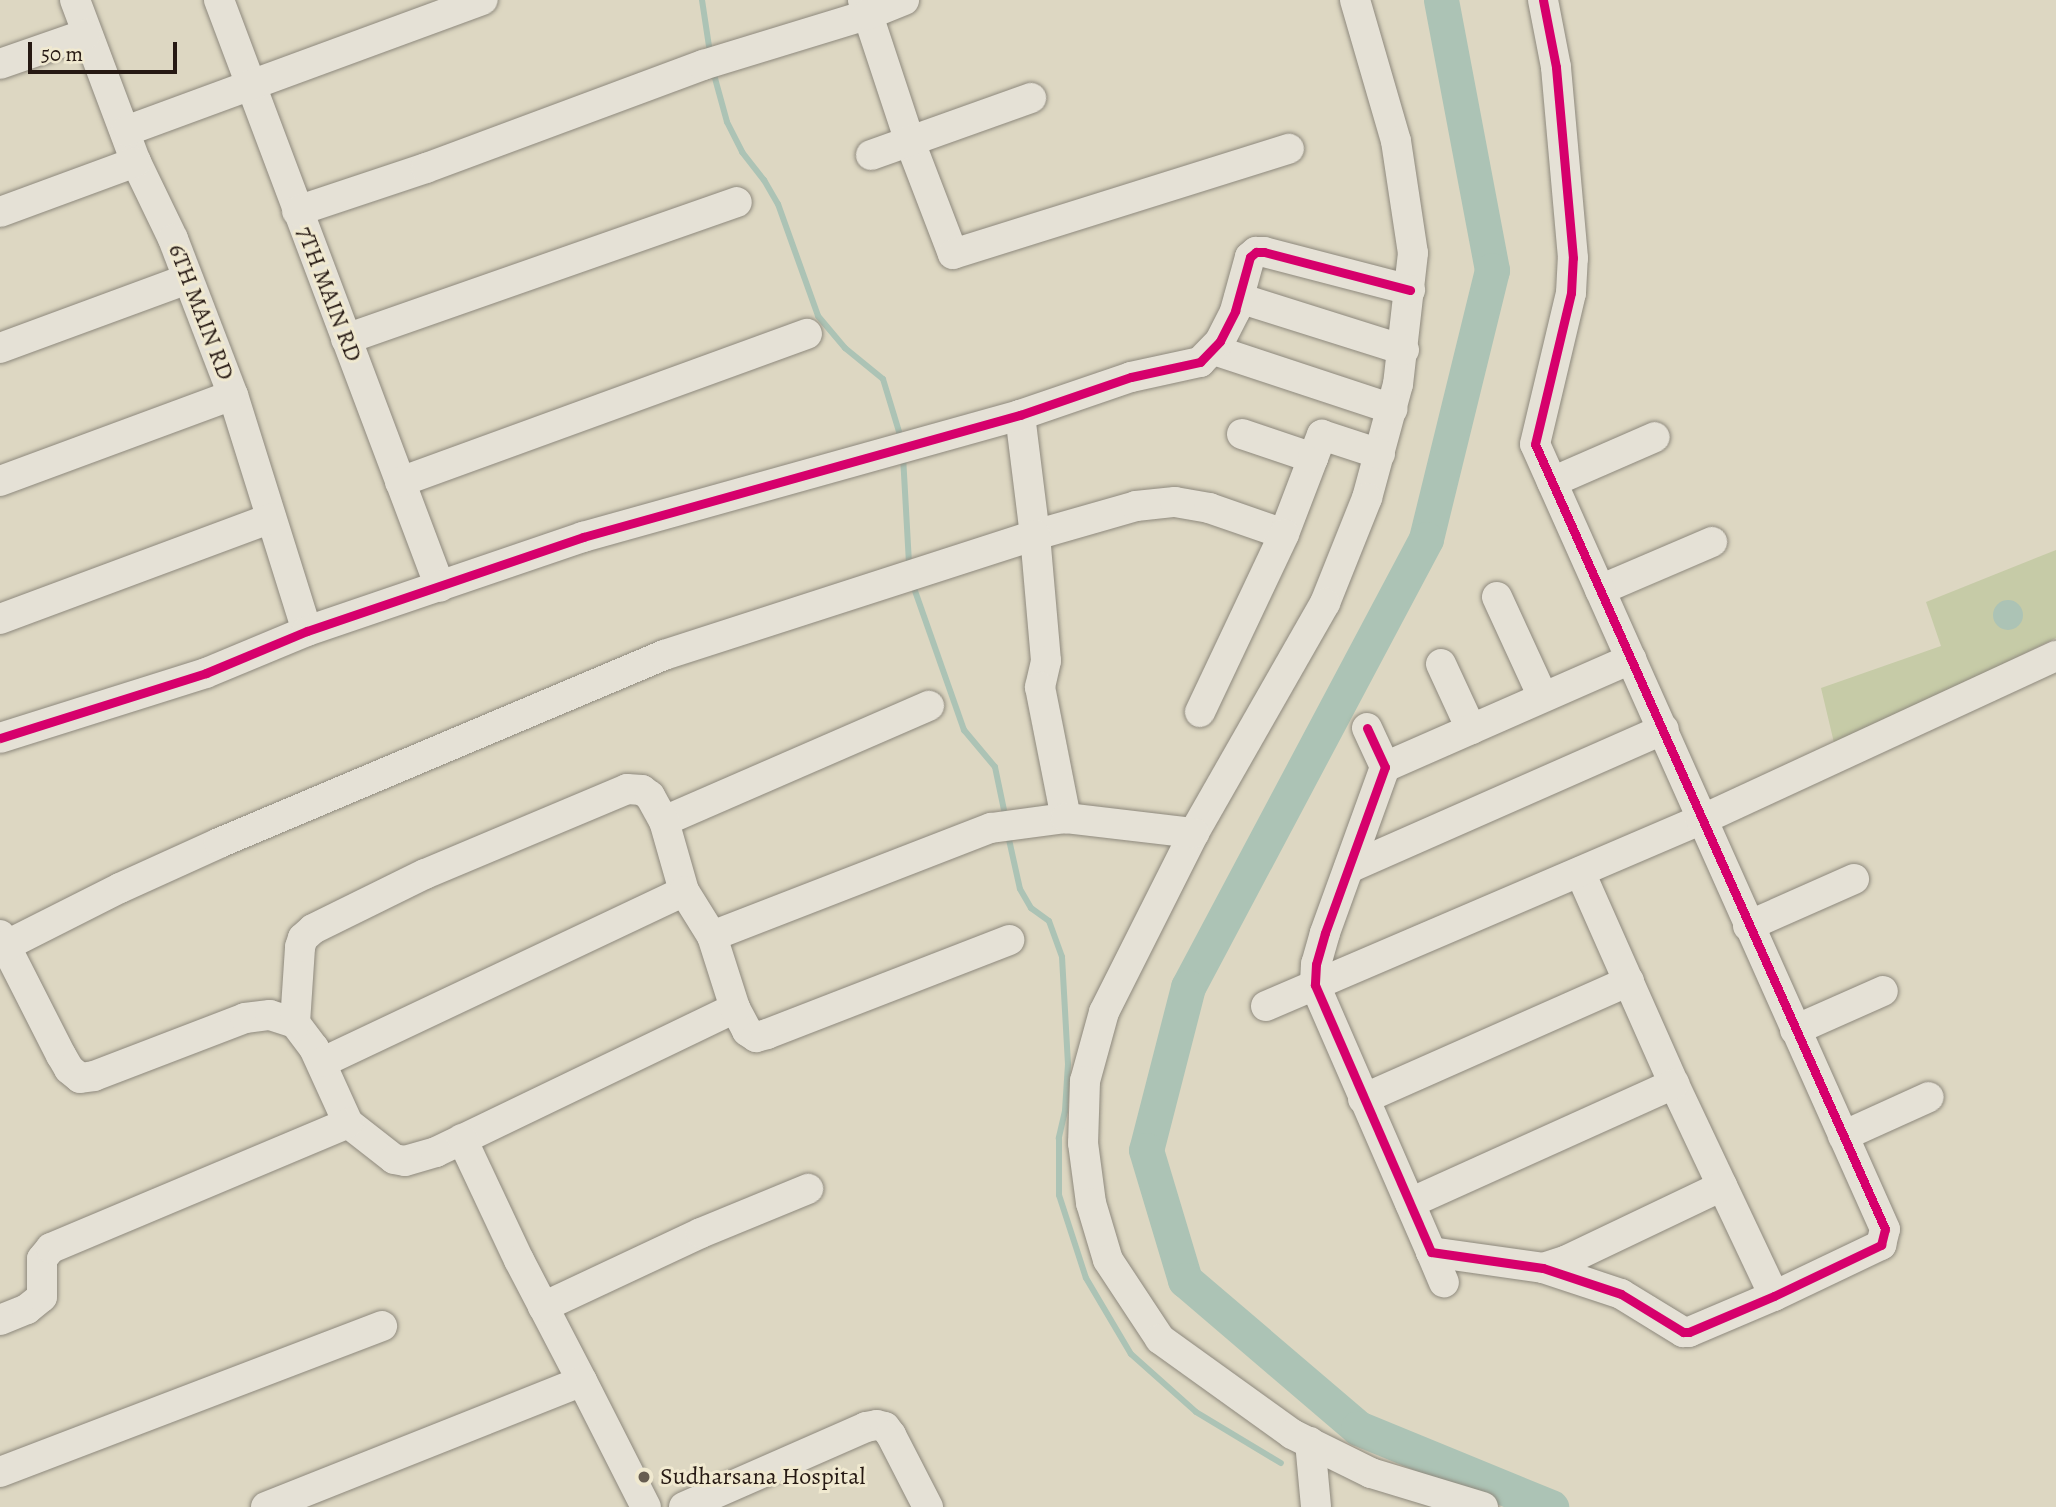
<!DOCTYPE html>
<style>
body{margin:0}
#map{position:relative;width:2056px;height:1507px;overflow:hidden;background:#ddd7c2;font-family:Alegreya,serif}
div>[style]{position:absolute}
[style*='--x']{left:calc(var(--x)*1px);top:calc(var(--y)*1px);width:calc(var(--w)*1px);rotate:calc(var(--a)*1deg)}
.green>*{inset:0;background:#c6cba7}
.water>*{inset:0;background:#acc3b5}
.round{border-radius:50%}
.stream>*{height:6px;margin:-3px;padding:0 3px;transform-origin:3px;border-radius:3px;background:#acc3b5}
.river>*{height:35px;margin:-17.5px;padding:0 17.5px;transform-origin:17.5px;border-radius:17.5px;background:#acc3b5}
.roads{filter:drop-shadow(0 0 2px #8e897d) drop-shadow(0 0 2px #8e897d)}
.minor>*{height:30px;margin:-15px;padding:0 15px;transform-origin:15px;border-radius:15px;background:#e5e1d6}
.cycleway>*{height:9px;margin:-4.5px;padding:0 4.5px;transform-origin:4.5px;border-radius:4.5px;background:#d6006c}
.dots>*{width:19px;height:19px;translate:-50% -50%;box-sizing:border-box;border:4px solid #f0e9d0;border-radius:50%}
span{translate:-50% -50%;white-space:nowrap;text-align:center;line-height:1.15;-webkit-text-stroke:6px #f0e9d0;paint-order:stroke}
.street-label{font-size:24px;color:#261913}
.poi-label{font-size:24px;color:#261913}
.left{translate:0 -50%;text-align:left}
.scale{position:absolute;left:28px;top:42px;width:149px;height:32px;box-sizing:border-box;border:4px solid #261913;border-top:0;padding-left:9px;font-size:21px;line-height:24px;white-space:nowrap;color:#261913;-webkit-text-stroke:5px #f0e9d0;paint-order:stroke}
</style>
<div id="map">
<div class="green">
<div style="clip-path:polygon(2056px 550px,2056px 638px,1835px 747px,1821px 688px,1941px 646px,1926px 602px)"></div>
</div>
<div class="water">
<div class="round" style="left:1993px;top:600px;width:30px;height:30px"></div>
</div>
<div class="stream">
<div style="--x:702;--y:0;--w:54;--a:81.4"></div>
<div style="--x:713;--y:71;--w:53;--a:74.6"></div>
<div style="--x:727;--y:122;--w:34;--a:63"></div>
<div style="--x:742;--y:152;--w:36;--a:52"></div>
<div style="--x:764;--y:180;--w:28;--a:60"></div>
<div style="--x:778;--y:204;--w:119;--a:70.3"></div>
<div style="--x:818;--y:316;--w:42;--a:49.8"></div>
<div style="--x:845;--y:348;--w:49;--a:39.2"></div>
<div style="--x:883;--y:379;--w:59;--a:73.1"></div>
<div style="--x:903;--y:456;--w:106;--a:86.8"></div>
<div style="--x:914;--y:588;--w:151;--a:70.6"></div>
<div style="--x:964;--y:730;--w:48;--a:50"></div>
<div style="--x:995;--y:767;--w:49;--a:78.2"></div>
<div style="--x:1008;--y:835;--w:55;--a:77.5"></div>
<div style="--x:1020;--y:889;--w:22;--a:60"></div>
<div style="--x:1031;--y:908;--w:22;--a:36"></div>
<div style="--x:1049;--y:921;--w:38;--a:70"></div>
<div style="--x:1062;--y:957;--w:107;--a:86.8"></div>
<div style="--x:1068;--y:1064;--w:47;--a:93.7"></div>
<div style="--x:1065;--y:1111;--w:28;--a:103"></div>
<div style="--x:1059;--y:1138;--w:57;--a:90"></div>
<div style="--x:1059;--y:1195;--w:87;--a:72"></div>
<div style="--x:1086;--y:1278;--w:88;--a:59.4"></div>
<div style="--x:1131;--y:1354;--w:87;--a:41.7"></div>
<div style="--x:1196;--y:1412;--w:99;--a:31"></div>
</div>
<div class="river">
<div style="--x:1441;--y:0;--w:275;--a:79.3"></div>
<div style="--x:1492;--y:270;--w:277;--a:103.8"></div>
<div style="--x:1426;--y:539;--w:507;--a:117.98"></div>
<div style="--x:1188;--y:987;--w:168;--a:104.4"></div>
<div style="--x:1146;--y:1150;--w:136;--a:73.3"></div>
<div style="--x:1185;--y:1280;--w:228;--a:40.5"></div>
<div style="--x:1358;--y:1428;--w:209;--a:22.3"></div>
</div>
<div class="roads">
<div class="minor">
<div style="--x:75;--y:0;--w:173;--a:69.4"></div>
<div style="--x:136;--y:162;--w:85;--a:64.3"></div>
<div style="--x:173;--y:239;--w:167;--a:69"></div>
<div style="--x:233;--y:395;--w:247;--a:72.6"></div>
<div style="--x:219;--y:0;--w:627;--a:69.37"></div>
<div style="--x:863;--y:0;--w:150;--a:71.7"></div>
<div style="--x:910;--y:142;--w:120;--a:69"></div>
<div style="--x:953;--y:254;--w:352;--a:-17.4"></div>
<div style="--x:1355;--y:0;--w:147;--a:73.8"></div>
<div style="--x:1396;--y:141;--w:113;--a:81.4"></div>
<div style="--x:1413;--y:253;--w:132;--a:96.5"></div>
<div style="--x:1398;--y:384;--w:118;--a:105.2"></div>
<div style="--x:1367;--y:498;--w:113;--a:111.8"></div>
<div style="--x:1325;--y:603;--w:265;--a:119.7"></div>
<div style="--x:1194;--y:833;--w:200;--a:116.7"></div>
<div style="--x:1104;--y:1012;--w:72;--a:105.4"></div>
<div style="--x:1085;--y:1081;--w:62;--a:91.8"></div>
<div style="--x:1083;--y:1143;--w:61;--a:82.4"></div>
<div style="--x:1091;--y:1203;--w:59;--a:73.4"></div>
<div style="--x:1108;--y:1260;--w:95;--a:56.6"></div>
<div style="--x:1160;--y:1339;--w:163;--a:35.7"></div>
<div style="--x:1292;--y:1434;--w:88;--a:26.3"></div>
<div style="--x:1371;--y:1473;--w:117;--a:16.9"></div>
<div style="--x:0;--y:64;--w:91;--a:-19.2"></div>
<div style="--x:126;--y:131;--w:380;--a:-20.2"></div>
<div style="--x:871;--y:155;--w:170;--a:-19.6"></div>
<div style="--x:297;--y:211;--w:136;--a:-18.4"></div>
<div style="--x:426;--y:168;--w:296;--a:-20.4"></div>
<div style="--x:703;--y:65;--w:171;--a:-17"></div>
<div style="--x:867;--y:15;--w:40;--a:-22"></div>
<div style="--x:0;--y:212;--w:145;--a:-20.2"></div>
<div style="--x:1239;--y:298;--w:173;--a:17.5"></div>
<div style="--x:346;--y:339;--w:414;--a:-19.3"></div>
<div style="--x:0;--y:348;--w:200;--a:-20.2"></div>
<div style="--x:1214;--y:350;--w:188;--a:18.3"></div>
<div style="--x:1020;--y:415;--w:121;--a:82.9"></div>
<div style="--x:1035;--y:535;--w:105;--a:-16"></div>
<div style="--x:1136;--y:506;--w:39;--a:-6"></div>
<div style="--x:1175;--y:502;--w:35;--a:10"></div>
<div style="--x:1209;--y:508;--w:79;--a:19.1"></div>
<div style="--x:1284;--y:534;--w:81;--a:-69.1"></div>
<div style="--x:1242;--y:434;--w:75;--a:18.7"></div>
<div style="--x:1313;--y:458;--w:25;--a:-69"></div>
<div style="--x:1322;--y:435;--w:61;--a:18.1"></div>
<div style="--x:0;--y:481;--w:248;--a:-20.3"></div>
<div style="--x:400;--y:482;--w:433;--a:-20"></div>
<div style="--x:1552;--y:482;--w:112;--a:-23.6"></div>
<div style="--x:1600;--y:590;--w:122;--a:-23.2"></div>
<div style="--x:1497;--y:597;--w:110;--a:65.3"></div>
<div style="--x:0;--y:619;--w:289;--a:-20.4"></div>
<div style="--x:1441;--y:664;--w:72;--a:65.2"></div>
<div style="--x:1200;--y:712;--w:197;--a:-64.7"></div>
<div style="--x:1367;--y:728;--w:43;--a:65.2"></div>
<div style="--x:1385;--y:767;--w:177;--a:109.9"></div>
<div style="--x:1325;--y:933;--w:32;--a:106"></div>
<div style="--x:1316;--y:964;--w:21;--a:93"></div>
<div style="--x:1315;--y:985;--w:291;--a:66.5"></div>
<div style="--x:1431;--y:1252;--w:113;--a:8.1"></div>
<div style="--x:1543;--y:1268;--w:82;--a:18.4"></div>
<div style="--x:1621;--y:1294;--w:73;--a:31.5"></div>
<div style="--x:1683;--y:1332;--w:6;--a:0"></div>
<div style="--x:1689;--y:1332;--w:92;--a:-23"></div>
<div style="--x:1774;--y:1296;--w:119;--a:-25.5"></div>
<div style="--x:1881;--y:1245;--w:16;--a:-76"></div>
<div style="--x:1885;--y:1229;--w:859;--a:-114.03"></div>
<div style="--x:1535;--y:444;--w:155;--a:-76.6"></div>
<div style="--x:1571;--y:293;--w:35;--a:-87"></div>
<div style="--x:1573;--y:258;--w:192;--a:-95.1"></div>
<div style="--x:1556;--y:67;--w:68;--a:-101"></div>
<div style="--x:0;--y:738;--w:216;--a:-17.5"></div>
<div style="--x:206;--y:673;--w:109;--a:-22.6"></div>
<div style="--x:307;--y:631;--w:292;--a:-18.8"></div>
<div style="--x:583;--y:537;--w:454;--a:-15.6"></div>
<div style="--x:1020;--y:415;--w:117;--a:-18.9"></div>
<div style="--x:1131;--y:377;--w:71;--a:-12.3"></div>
<div style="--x:1200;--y:362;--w:29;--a:-46"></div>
<div style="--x:1220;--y:341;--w:34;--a:-63"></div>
<div style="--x:1235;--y:311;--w:56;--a:-74.5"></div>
<div style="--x:1250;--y:257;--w:8;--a:-40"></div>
<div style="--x:1256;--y:252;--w:8;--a:0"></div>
<div style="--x:1264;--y:252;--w:151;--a:14.6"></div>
<div style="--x:1385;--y:767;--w:269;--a:-23.7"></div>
<div style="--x:664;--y:821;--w:289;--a:-23.5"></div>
<div style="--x:1349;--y:868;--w:344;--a:-23.8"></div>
<div style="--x:1580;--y:872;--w:232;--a:66.1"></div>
<div style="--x:1674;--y:1084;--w:234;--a:64.7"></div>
<div style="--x:1748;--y:926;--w:116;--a:-23.9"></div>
<div style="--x:0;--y:935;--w:135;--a:63.1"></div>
<div style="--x:61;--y:1055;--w:16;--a:60"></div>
<div style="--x:69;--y:1069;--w:14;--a:39"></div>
<div style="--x:80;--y:1078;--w:14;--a:-8"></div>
<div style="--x:94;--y:1076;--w:162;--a:-21"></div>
<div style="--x:245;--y:1018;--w:25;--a:-7"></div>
<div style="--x:270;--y:1015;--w:26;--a:18"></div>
<div style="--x:295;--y:1023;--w:31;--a:53"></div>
<div style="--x:314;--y:1048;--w:82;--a:65.6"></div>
<div style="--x:348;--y:1123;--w:58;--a:38"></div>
<div style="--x:394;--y:1159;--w:11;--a:10"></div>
<div style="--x:405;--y:1161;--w:32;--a:-16"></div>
<div style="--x:436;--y:1152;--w:332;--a:-25.7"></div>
<div style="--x:735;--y:1008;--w:26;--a:62"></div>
<div style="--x:747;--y:1031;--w:11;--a:34"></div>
<div style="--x:756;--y:1037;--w:11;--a:-15"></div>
<div style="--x:767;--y:1034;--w:260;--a:-21.2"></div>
<div style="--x:712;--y:936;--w:76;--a:72.3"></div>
<div style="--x:5;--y:946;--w:129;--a:-26.8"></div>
<div style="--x:120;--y:888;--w:109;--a:-24.4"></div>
<div style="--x:219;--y:843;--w:483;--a:-22.9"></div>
<div style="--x:664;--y:655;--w:390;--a:-17.9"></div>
<div style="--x:1035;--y:535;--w:126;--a:85"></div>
<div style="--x:1046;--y:661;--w:27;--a:103"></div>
<div style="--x:1040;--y:687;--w:134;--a:78.8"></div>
<div style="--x:1266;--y:1006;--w:473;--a:-23.2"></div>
<div style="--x:1701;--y:820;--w:391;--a:-24.8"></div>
<div style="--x:295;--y:1023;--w:76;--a:-86.2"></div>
<div style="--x:300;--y:947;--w:9;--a:-72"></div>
<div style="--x:303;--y:938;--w:13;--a:-42"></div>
<div style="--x:313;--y:929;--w:125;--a:-26.2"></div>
<div style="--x:425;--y:874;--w:219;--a:-22.8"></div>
<div style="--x:627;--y:789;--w:15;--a:4"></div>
<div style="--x:642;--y:790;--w:10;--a:37"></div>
<div style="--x:650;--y:796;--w:29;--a:61"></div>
<div style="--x:664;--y:821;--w:73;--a:74.1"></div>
<div style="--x:1795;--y:1030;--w:96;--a:-23.9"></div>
<div style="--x:323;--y:1062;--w:399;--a:-25.3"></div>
<div style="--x:684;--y:891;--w:53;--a:58.1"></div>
<div style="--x:712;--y:936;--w:299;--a:-21.2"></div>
<div style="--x:991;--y:828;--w:76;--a:-7.6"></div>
<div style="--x:1066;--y:818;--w:129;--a:6.7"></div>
<div style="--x:1363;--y:1099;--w:291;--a:-23.9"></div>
<div style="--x:1843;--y:1136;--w:94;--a:-24.4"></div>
<div style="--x:462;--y:1139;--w:134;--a:64.8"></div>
<div style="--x:519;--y:1260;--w:136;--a:62.5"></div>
<div style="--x:1410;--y:1203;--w:290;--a:-24.3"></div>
<div style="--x:1431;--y:1252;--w:33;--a:67"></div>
<div style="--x:1543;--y:1268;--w:25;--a:-18"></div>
<div style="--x:1567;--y:1260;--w:172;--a:-25.5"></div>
<div style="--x:543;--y:1307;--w:174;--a:-25.1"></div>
<div style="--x:701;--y:1233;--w:116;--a:-22.4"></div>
<div style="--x:0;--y:1320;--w:29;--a:-22"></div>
<div style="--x:27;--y:1309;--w:19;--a:-39"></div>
<div style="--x:42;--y:1297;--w:38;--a:-90"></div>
<div style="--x:42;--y:1259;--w:14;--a:-51"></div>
<div style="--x:51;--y:1248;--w:322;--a:-22.8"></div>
<div style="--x:1310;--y:1442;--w:65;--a:84.7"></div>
<div style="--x:0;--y:1472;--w:409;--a:-20.9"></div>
<div style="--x:266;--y:1507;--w:340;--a:-21.7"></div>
<div style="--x:582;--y:1381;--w:141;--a:63.1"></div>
<div style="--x:684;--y:1507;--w:199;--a:-23.7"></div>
<div style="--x:866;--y:1427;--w:11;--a:-10"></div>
<div style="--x:877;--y:1425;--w:8;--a:14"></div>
<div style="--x:885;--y:1427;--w:10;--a:53"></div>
<div style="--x:891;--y:1435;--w:81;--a:62.8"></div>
</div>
</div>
<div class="cycleway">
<div style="--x:1367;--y:728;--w:43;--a:65.2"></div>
<div style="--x:1385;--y:767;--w:177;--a:109.9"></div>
<div style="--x:1325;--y:933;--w:32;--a:106"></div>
<div style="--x:1316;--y:964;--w:21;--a:93"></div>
<div style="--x:1315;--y:985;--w:291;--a:66.5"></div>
<div style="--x:1431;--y:1252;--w:113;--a:8.1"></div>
<div style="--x:1543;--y:1268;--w:82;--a:18.4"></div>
<div style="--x:1621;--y:1294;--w:73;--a:31.5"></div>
<div style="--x:1683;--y:1332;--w:6;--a:0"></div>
<div style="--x:1689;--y:1332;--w:92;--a:-23"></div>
<div style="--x:1774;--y:1296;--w:119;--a:-25.5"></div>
<div style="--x:1881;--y:1245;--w:16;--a:-76"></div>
<div style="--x:1885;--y:1229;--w:859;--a:-114.03"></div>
<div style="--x:1535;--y:444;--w:155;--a:-76.6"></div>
<div style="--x:1571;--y:293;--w:35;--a:-87"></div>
<div style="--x:1573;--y:258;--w:192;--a:-95.1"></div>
<div style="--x:1556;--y:67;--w:68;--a:-101"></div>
<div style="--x:0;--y:738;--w:216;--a:-17.5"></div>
<div style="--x:206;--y:673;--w:109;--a:-22.6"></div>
<div style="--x:307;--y:631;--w:292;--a:-18.8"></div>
<div style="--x:583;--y:537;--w:454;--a:-15.6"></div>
<div style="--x:1020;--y:415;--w:117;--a:-18.9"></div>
<div style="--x:1131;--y:377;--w:71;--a:-12.3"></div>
<div style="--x:1200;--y:362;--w:29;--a:-46"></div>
<div style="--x:1220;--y:341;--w:34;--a:-63"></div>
<div style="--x:1235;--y:311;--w:56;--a:-74.5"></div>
<div style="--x:1250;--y:257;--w:8;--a:-40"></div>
<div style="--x:1256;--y:252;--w:8;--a:0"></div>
<div style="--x:1264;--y:252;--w:151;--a:14.6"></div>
</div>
<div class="dots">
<div style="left:644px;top:1477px;background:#665c50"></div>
</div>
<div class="street-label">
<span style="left:329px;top:294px;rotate:69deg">7TH MAIN RD</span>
<span style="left:201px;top:312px;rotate:69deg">6TH MAIN RD</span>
</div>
<div class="poi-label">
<span class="left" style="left:660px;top:1477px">Sudharsana Hospital</span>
</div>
<div class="scale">50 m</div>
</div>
